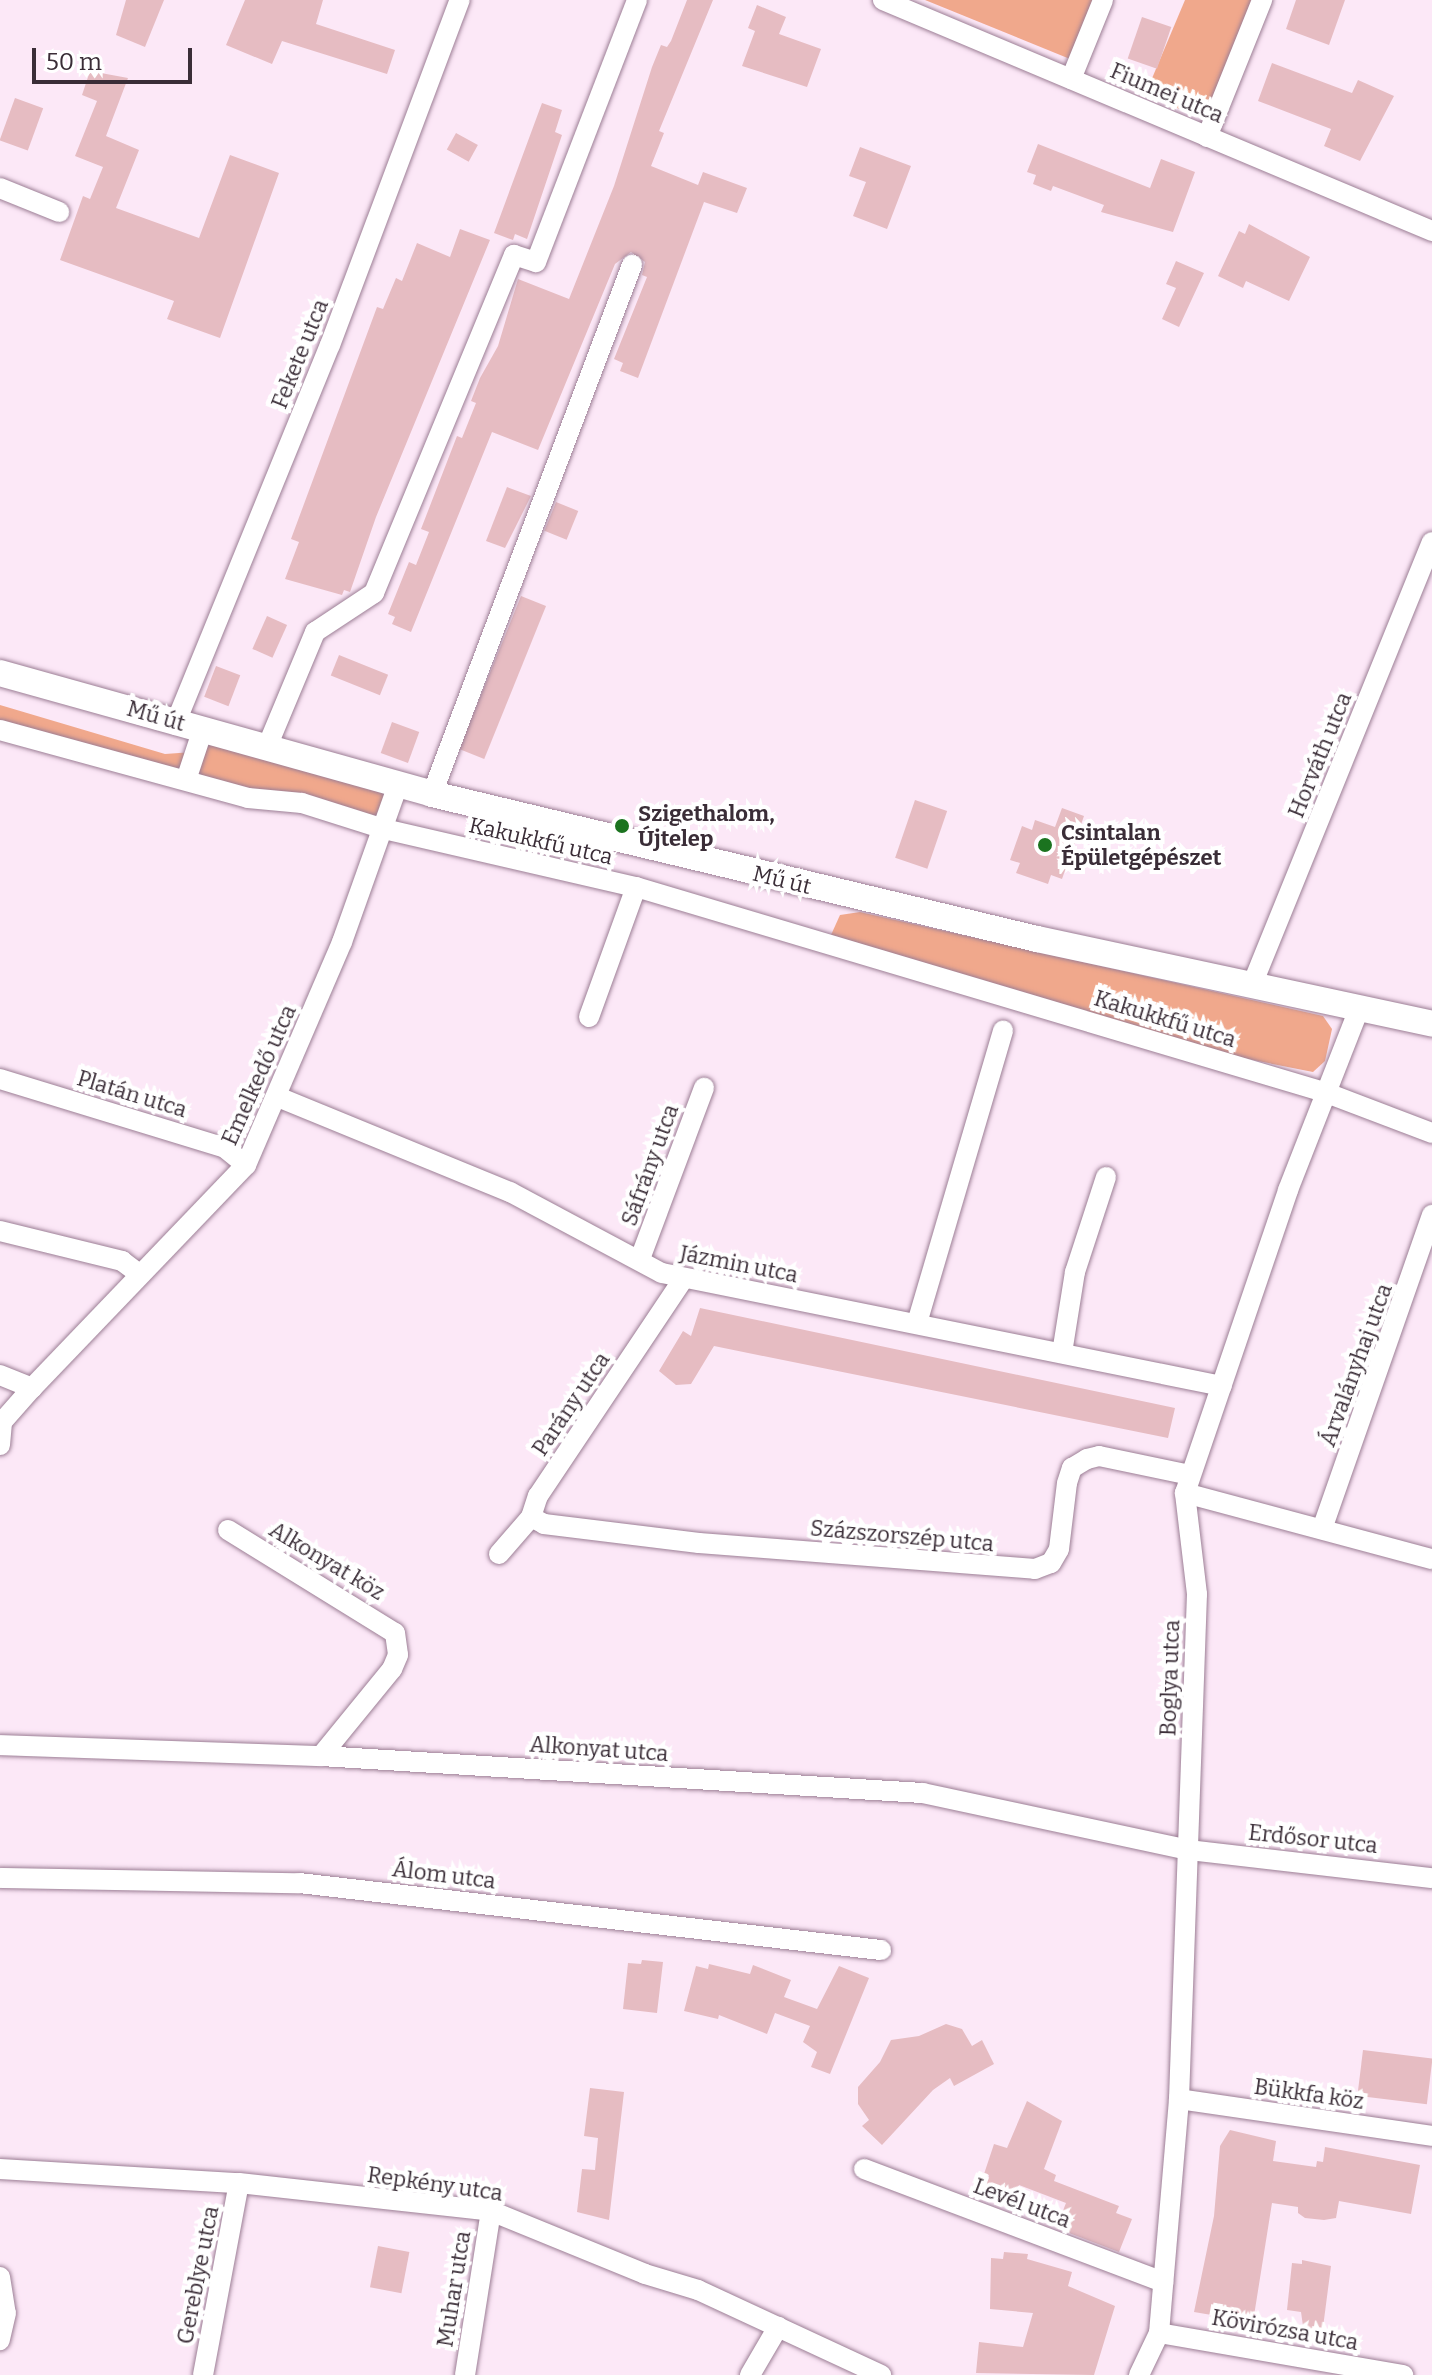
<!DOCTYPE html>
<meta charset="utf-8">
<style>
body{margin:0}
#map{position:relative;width:1432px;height:2375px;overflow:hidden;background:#fce8f7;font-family:Bitter,serif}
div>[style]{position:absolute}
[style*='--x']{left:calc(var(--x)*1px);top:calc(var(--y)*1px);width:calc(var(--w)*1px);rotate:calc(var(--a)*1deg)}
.green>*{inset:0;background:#f0a88c}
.building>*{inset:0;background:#e6bcc2;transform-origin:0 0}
.roads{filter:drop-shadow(0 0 2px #9c7e95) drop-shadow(0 0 2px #9c7e95)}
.minor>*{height:20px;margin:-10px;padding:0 10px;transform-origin:10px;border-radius:10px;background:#fff}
.tertiary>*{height:26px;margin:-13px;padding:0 13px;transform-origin:13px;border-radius:13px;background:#fff}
.dots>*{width:22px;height:22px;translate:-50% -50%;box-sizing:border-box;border:4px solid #fff;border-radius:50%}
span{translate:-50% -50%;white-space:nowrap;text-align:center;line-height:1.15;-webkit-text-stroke:8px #fff;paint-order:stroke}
.street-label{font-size:22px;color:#3a2d37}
.poi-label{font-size:22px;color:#3a2d37;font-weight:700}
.left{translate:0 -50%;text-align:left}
.scale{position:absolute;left:32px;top:48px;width:160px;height:36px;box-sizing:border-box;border:4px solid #3a2d37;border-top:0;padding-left:10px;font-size:24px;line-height:28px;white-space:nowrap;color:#3a2d37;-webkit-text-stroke:6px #fff;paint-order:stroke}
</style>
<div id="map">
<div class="green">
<div style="clip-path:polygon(925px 0,1094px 0,1070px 59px)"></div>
<div style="clip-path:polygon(1185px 0,1258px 0,1209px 121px,1145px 95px)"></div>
<div style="clip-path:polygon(0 705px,165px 754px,193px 752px,211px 732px,398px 785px,384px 829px,0 730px)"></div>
<div style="clip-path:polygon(860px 912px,1323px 1016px,1332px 1029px,1325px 1061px,1313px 1072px,1228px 1055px,831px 935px,840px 915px)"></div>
</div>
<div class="building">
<div style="clip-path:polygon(126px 0,164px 0,145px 47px,116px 35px)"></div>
<div style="clip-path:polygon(245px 0,323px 0,316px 24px,395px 50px,387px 74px,282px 41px,272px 64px,226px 45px)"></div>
<div style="clip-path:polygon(687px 0,713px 0,659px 131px,664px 133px,651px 166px,698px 185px,703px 172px,747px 188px,737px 213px,704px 202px,638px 378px,620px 371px,623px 363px,614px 359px,647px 277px,642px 275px,645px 262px,631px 252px,615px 264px,538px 450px,492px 432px,411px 632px,392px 624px,395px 617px,388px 614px,409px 562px,416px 565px,429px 532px,421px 529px,457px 436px,462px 438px,476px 403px,471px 401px,480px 378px,498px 346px,518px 279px,569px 299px,614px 186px,652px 67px,661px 45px,667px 47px,671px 41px)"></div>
<div style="clip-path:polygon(1296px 0,1345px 0,1329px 45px,1286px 29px)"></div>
<div style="clip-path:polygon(757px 5px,786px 17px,779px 34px,821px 49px,807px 87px,742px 66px,755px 31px,748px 28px)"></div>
<div style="left:1142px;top:17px;width:31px;height:44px;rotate:19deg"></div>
<div style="clip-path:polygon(1272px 63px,1352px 93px,1358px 80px,1394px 96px,1360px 161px,1324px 146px,1331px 129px,1258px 101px)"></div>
<div style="clip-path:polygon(90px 71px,128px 78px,106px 136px,139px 150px,116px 208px,199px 238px,230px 155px,279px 173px,220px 338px,167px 319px,174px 301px,60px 260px,83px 196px,90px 199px,103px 167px,75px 156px,97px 101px,82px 95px)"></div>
<div style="left:15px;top:98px;width:30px;height:45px;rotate:20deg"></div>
<div style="clip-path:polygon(542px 103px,562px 110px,555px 132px,562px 135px,527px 239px,515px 234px,513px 240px,494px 233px)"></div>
<div style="left:456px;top:133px;width:25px;height:19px;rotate:29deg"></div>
<div style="clip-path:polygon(1038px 144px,1150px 188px,1161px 159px,1195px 172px,1173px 232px,1101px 212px,1104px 205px,1053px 186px,1051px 191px,1033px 184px,1036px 175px,1027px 172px)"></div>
<div style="clip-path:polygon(860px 147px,911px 166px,887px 229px,853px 216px,866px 182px,849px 176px)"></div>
<div style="clip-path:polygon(1249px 224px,1310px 257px,1289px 301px,1246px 281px,1243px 288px,1218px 276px,1239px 231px,1245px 234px)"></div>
<div style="clip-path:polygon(460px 229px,490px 240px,376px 517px,350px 592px,344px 590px,342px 595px,285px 579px,299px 542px,291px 539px,377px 307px,383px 309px,396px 278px,402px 281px,417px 243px,450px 257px)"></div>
<div style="clip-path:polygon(1176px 261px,1204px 273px,1179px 327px,1162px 319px,1176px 288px,1166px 284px)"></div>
<div style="clip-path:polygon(507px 487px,531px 496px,505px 548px,486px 541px)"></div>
<div style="left:556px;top:502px;width:24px;height:31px;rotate:22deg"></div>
<div style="left:521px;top:596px;width:27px;height:165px;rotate:22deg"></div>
<div style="left:267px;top:616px;width:22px;height:36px;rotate:24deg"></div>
<div style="left:339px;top:655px;width:53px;height:22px;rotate:22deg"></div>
<div style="left:216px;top:666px;width:26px;height:33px;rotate:21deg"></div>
<div style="left:392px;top:722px;width:29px;height:33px;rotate:20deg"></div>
<div style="left:915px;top:800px;width:34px;height:61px;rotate:19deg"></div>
<div style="clip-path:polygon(1062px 808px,1084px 816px,1062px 879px,1051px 875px,1048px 884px,1016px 873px,1020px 863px,1010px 860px,1022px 826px,1032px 830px,1035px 820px,1055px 827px)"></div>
<div style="clip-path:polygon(700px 1308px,1175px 1408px,1168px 1438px,714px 1346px,691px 1384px,676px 1385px,659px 1371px,683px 1331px,691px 1336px)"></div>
<div style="clip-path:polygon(642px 1960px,663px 1962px,657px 2013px,623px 2009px,628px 1963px,641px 1964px)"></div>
<div style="clip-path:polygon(709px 1964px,750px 1974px,753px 1965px,791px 1980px,784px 1997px,817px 2009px,839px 1966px,869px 1978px,830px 2074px,811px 2067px,817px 2052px,803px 2042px,810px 2026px,775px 2013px,767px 2034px,719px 2015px,718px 2019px,684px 2011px,696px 1966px,708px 1969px)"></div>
<div style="clip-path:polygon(946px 2024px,962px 2029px,972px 2046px,982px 2040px,994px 2064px,954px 2086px,950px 2078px,933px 2090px,882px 2145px,862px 2126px,869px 2120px,858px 2104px,858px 2087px,880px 2062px,891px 2040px,919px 2036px)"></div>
<div style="left:1363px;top:2050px;width:70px;height:46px;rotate:7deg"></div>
<div style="clip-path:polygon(590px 2088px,624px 2092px,609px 2220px,577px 2212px,582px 2169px,595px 2170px,598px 2138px,584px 2136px)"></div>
<div style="clip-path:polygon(1027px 2101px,1062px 2121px,1044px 2169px,1056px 2175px,1054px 2181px,1119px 2206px,1116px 2213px,1132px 2219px,1119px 2252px,1056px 2228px,1066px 2203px,1019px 2185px,1016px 2194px,986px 2185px,989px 2175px,984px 2174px,994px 2144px,1007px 2148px)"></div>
<div style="clip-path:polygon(1230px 2130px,1276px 2141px,1273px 2161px,1316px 2167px,1317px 2161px,1323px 2162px,1325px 2147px,1420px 2165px,1411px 2214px,1339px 2201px,1336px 2218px,1324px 2220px,1305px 2218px,1298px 2213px,1298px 2207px,1272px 2203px,1253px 2322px,1194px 2312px,1214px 2216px,1220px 2146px)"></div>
<div style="left:378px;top:2246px;width:32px;height:42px;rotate:11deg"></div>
<div style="clip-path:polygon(1004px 2252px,1028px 2254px,1027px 2259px,1072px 2272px,1068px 2286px,1115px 2306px,1094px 2375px,976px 2373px,979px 2342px,1023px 2347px,1033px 2313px,990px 2309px,991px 2258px,1003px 2259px)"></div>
<div style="clip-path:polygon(1302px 2260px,1331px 2266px,1322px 2335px,1304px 2333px,1301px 2312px,1287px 2310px,1292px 2263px,1302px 2264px)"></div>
</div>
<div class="roads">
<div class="minor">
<div style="--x:883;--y:0;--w:596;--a:22.82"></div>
<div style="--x:1071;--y:79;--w:85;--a:-67.9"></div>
<div style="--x:1207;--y:137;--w:148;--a:-68.1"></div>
<div style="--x:0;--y:188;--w:64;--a:22.1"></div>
<div style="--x:176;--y:722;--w:407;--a:-67.8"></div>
<div style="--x:330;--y:345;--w:369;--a:-69.4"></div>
<div style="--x:0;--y:730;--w:257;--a:15.3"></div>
<div style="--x:248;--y:798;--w:54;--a:5.3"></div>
<div style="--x:302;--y:803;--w:86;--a:17.6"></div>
<div style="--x:384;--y:829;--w:259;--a:13"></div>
<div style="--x:636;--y:887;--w:718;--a:16.59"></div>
<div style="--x:1324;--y:1092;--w:116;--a:20.8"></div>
<div style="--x:267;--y:747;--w:125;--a:-67.3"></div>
<div style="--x:315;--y:632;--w:71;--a:-33.5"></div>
<div style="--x:374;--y:593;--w:366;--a:-67.5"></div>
<div style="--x:514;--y:255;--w:23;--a:18"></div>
<div style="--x:536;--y:262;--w:281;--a:-68.9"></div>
<div style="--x:186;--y:780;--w:54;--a:-71.6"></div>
<div style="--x:432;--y:794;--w:566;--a:-69.29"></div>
<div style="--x:1252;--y:985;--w:478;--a:-67.9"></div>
<div style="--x:589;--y:1017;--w:138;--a:-70.1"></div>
<div style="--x:0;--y:1079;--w:235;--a:17"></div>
<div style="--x:225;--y:1148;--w:27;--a:39"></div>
<div style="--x:278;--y:1097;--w:251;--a:22.3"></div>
<div style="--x:510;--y:1192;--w:172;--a:28.1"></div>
<div style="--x:662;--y:1273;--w:571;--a:11.41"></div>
<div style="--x:0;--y:1231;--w:126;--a:13.8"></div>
<div style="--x:122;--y:1261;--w:21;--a:37"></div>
<div style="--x:640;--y:1259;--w:183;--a:-69.5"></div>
<div style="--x:917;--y:1323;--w:305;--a:-73.6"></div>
<div style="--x:1062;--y:1353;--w:82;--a:-80.9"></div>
<div style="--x:1075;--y:1272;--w:100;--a:-71.9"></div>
<div style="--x:0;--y:1375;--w:35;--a:22"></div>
<div style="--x:0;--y:1445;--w:23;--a:-85"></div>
<div style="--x:2;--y:1422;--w:45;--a:-48.6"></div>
<div style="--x:32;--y:1388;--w:309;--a:-46.2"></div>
<div style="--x:246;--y:1165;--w:243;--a:-66.7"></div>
<div style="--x:342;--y:942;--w:167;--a:-70.4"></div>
<div style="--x:1185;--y:1493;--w:256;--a:15"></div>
<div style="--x:531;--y:1517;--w:15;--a:28"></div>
<div style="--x:544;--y:1524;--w:156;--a:7"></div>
<div style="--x:699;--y:1543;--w:337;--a:4.4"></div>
<div style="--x:1035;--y:1569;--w:17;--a:-21"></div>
<div style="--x:1051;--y:1563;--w:16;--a:-60"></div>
<div style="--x:1059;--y:1549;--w:66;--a:-83.1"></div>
<div style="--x:1067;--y:1483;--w:16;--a:-72"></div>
<div style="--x:1072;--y:1468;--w:17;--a:-31"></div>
<div style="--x:1087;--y:1459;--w:12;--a:-14"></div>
<div style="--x:1099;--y:1456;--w:93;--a:11.8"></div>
<div style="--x:1322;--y:1529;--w:333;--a:-70.7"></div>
<div style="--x:228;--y:1530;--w:196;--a:31.7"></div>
<div style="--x:395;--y:1633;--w:22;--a:82"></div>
<div style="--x:398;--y:1655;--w:15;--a:113"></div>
<div style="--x:392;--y:1669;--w:112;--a:129.2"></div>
<div style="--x:499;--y:1554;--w:49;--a:-49.1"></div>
<div style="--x:531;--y:1517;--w:22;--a:-72"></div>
<div style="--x:538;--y:1496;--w:262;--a:-56.2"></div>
<div style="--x:0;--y:1745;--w:321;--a:2"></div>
<div style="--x:321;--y:1756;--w:603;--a:3.52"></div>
<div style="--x:923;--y:1793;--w:272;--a:12.1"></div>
<div style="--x:1189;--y:1850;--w:245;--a:6.6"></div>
<div style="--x:0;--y:1878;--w:299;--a:1"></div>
<div style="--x:299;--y:1883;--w:586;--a:6.57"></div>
<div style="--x:1179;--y:2099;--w:256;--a:8.3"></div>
<div style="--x:0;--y:2169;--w:239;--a:3.4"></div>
<div style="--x:239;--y:2183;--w:254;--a:6.3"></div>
<div style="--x:491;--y:2211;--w:166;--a:22.2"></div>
<div style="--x:645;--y:2274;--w:55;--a:16.8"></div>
<div style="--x:698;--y:2290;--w:202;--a:24.9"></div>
<div style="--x:864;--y:2169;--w:320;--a:20.7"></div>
<div style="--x:0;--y:2277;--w:36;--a:81"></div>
<div style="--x:6;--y:2313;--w:28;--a:103"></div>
<div style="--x:1159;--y:2333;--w:248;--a:9.8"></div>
<div style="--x:203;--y:2375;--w:195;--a:-79.4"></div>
<div style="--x:465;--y:2375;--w:166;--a:-81"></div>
<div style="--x:750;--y:2375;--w:56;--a:-59.7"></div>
<div style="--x:1139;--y:2375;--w:47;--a:-64.5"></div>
<div style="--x:1159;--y:2333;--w:235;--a:-85.1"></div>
<div style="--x:1179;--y:2099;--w:505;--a:-87.96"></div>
<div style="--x:1197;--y:1594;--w:102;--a:-96.8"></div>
<div style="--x:1185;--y:1493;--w:320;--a:-71.2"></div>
<div style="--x:1288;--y:1190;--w:194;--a:-68.6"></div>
</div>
<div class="tertiary">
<div style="--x:0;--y:673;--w:449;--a:15.6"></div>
<div style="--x:432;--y:794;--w:622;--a:13.48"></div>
<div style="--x:1037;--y:939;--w:404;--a:12.1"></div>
</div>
</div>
<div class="dots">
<div style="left:622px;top:826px;background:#1b731f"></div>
<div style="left:1045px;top:845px;background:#1b731f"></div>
</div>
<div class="street-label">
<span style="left:1167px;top:93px;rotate:23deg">Fiumei utca</span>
<span style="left:300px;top:354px;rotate:-68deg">Fekete utca</span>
<span style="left:156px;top:716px;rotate:16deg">Mű út</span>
<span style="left:1320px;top:755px;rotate:-68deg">Horváth utca</span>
<span style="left:541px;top:841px;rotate:13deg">Kakukkfű utca</span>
<span style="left:782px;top:880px;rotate:14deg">Mű út</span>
<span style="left:1165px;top:1019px;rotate:17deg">Kakukkfű utca</span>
<span style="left:259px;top:1075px;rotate:-66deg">Emelkedő utca</span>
<span style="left:132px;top:1094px;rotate:17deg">Platán utca</span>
<span style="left:650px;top:1165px;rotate:-70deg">Sáfrány utca</span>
<span style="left:739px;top:1264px;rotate:11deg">Jázmin utca</span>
<span style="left:1356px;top:1365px;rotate:-70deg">Árvalányhaj utca</span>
<span style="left:571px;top:1404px;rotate:-56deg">Parány utca</span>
<span style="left:902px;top:1536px;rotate:5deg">Százszorszép utca</span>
<span style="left:327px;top:1561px;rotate:31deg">Alkonyat köz</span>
<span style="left:1170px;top:1678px;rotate:-88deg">Boglya utca</span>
<span style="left:599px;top:1749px;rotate:4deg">Alkonyat utca</span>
<span style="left:1313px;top:1839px;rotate:6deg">Erdősor utca</span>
<span style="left:444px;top:1875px;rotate:7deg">Álom utca</span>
<span style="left:1309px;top:2094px;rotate:8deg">Bükkfa köz</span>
<span style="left:435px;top:2184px;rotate:8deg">Repkény utca</span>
<span style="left:1022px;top:2203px;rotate:21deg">Levél utca</span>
<span style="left:198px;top:2275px;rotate:-79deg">Gereblye utca</span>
<span style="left:454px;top:2289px;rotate:-81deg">Muhar utca</span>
<span style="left:1285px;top:2330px;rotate:10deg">Kövirózsa utca</span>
</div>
<div class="poi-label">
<span class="left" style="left:638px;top:826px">Szigethalom,<br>Újtelep</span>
<span class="left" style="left:1061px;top:845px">Csintalan<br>Épületgépészet</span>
</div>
<div class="scale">50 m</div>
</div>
